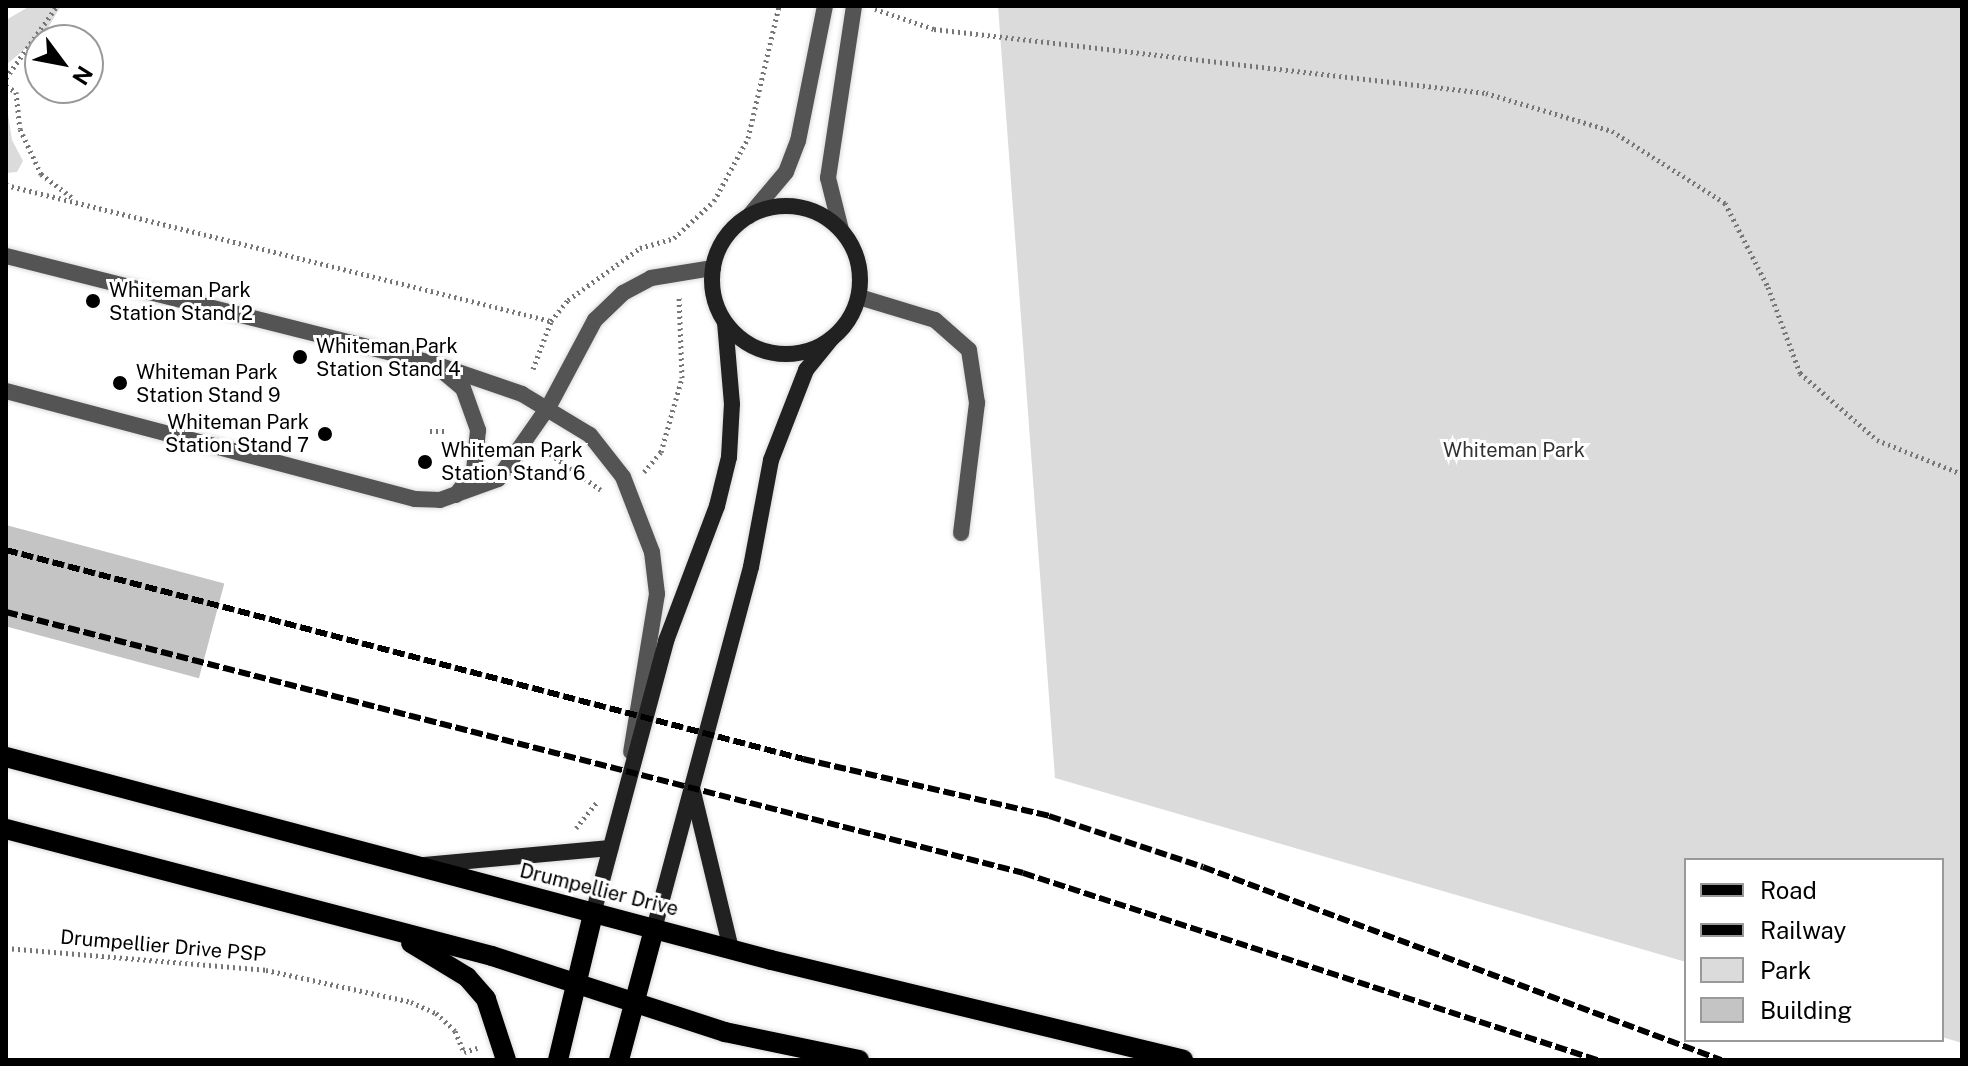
<!DOCTYPE html>
<style>
body{margin:0}
#map{position:relative;width:1968px;height:1066px;overflow:hidden;background:#fff;font-family:"Public Sans",sans-serif}
div>[style]{position:absolute}
[style*='--x']{left:calc(var(--x)*1px);top:calc(var(--y)*1px);width:calc(var(--w)*1px);rotate:calc(var(--a)*1deg)}
.green>*{inset:0;background:#dbdbdb}
.building>*{inset:0;background:#c4c4c4;transform-origin:0 0}
.path>*{height:5px;margin-top:-2.5px;transform-origin:0;background:repeating-linear-gradient(90deg,#767676 0 2px,transparent 0 6px)}
.roads{filter:drop-shadow(0 0 2px #dbdbdb) drop-shadow(0 0 2px #dbdbdb)}
.lane>*{height:16px;margin:-8px;padding:0 8px;transform-origin:8px;border-radius:8px;background:#545454}
.street>*{height:16px;margin:-8px;padding:0 8px;transform-origin:8px;border-radius:8px;background:#545454}
.secondary>*{height:16px;margin:-8px;padding:0 8px;transform-origin:8px;border-radius:8px;background:#212121}
.secondary>.ring{margin:-8px;padding:0;box-sizing:content-box;background:none;border:16px solid #212121;border-radius:50%}
.primary>*{height:20px;margin:-10px;padding:0 10px;transform-origin:10px;border-radius:10px;background:#000}
.rail>*{height:6px;margin-top:-3px;transform-origin:0;background:repeating-linear-gradient(90deg,#000 0 12px,transparent 0 16px)}
.dots>*{width:22px;height:22px;translate:-50% -50%;box-sizing:border-box;border:4px solid #fff;border-radius:50%}
span{translate:-50% -50%;white-space:nowrap;text-align:center;line-height:1.15;-webkit-text-stroke:6px #fff;paint-order:stroke}
.poi-label{font-size:20px;color:#000}
.left{translate:0 -50%;text-align:left}
.right{translate:-100% -50%;text-align:right}
.park-label{font-size:20px;color:#323232}
.street-label{font-size:20px;color:#000}
.frame{position:absolute;inset:0;border:8px solid #000;pointer-events:none}
.legend{position:absolute;left:1684px;top:858px;width:260px;height:184px;box-sizing:border-box;background:#fff;border:2px solid #999;margin:0;padding:10px 14px;list-style:none;font-size:24px;color:#000}
.legend li{display:flex;align-items:center;gap:16px;height:40px}
.legend b{width:40px;border:2px solid #999}
.north{position:absolute;left:24px;top:24px;width:80px;height:80px;box-sizing:border-box;background:#fff;border:2px solid #999;border-radius:50%;rotate:122deg;font-size:22px;font-weight:700;line-height:32px;text-align:center;color:#000}
.north::after{content:'';display:block;margin:auto;width:28px;height:36px;background:#000;clip-path:polygon(50% 0,100% 100%,50% 72%,0 100%)}
</style>
<div id="map">
<div class="green">
<div style="clip-path:polygon(30px 6px,61px 6px,46px 31px,6px 65px,6px 20px)"></div>
<div style="clip-path:polygon(998px 6px,1962px 6px,1962px 1043px,1942px 1037px,1942px 860px,1686px 860px,1686px 962px,1055px 778px)"></div>
<div style="clip-path:polygon(6px 101px,12px 140px,23px 161px,17px 172px,6px 173px)"></div>
</div>
<div class="building">
<div style="left:6px;top:525px;width:226px;height:98px;rotate:15deg"></div>
</div>
<div class="path">
<div style="--x:875;--y:9;--w:62;--a:18.7"></div>
<div style="--x:934;--y:29;--w:556;--a:6.61"></div>
<div style="--x:1486;--y:93;--w:132;--a:16.8"></div>
<div style="--x:1612;--y:131;--w:134;--a:32.5"></div>
<div style="--x:1725;--y:203;--w:94;--a:62.9"></div>
<div style="--x:1768;--y:287;--w:92;--a:69.6"></div>
<div style="--x:1800;--y:373;--w:102;--a:41"></div>
<div style="--x:1877;--y:440;--w:92;--a:21.8"></div>
<div style="--x:6;--y:78;--w:88;--a:-54.7"></div>
<div style="--x:6;--y:86;--w:12;--a:31"></div>
<div style="--x:16;--y:92;--w:37;--a:84"></div>
<div style="--x:20;--y:129;--w:50;--a:65"></div>
<div style="--x:41;--y:174;--w:41;--a:37.1"></div>
<div style="--x:6;--y:185;--w:562;--a:14.01"></div>
<div style="--x:533;--y:369;--w:51;--a:-69.4"></div>
<div style="--x:551;--y:321;--w:27;--a:-51"></div>
<div style="--x:568;--y:300;--w:89;--a:-35.8"></div>
<div style="--x:640;--y:248;--w:35;--a:-16"></div>
<div style="--x:674;--y:238;--w:54;--a:-42.8"></div>
<div style="--x:714;--y:201;--w:72;--a:-61.6"></div>
<div style="--x:748;--y:138;--w:136;--a:-76.8"></div>
<div style="--x:430;--y:431;--w:18;--a:0"></div>
<div style="--x:550;--y:454;--w:62;--a:35.2"></div>
<div style="--x:644;--y:472;--w:26;--a:-50"></div>
<div style="--x:661;--y:452;--w:77;--a:-74.2"></div>
<div style="--x:682;--y:378;--w:81;--a:-92.1"></div>
<div style="--x:576;--y:828;--w:33;--a:-51"></div>
<div style="--x:6;--y:948;--w:261;--a:4.8"></div>
<div style="--x:266;--y:970;--w:148;--a:12.4"></div>
<div style="--x:411;--y:1002;--w:27;--a:24"></div>
<div style="--x:436;--y:1013;--w:26;--a:43"></div>
<div style="--x:455;--y:1031;--w:23;--a:67"></div>
<div style="--x:464;--y:1052;--w:14;--a:-17"></div>
</div>
<div class="roads">
<div class="lane">
<div style="--x:6;--y:256;--w:439;--a:14.1"></div>
<div style="--x:432;--y:363;--w:95;--a:19"></div>
<div style="--x:522;--y:394;--w:79;--a:31.1"></div>
<div style="--x:590;--y:435;--w:53;--a:51.8"></div>
<div style="--x:623;--y:477;--w:80;--a:68.9"></div>
<div style="--x:652;--y:552;--w:42;--a:83.2"></div>
<div style="--x:657;--y:594;--w:160;--a:99.3"></div>
<div style="--x:859;--y:297;--w:79;--a:16.8"></div>
<div style="--x:935;--y:320;--w:45;--a:41.4"></div>
<div style="--x:969;--y:350;--w:54;--a:81.4"></div>
<div style="--x:977;--y:403;--w:131;--a:97"></div>
<div style="--x:440;--y:369;--w:30;--a:40"></div>
<div style="--x:463;--y:388;--w:45;--a:70.3"></div>
<div style="--x:478;--y:430;--w:41;--a:95.6"></div>
<div style="--x:474;--y:471;--w:30;--a:127"></div>
<div style="--x:6;--y:391;--w:423;--a:14.8"></div>
<div style="--x:415;--y:499;--w:25;--a:2"></div>
<div style="--x:440;--y:500;--w:62;--a:-19.9"></div>
<div style="--x:498;--y:479;--w:89;--a:-55.1"></div>
<div style="--x:549;--y:406;--w:98;--a:-61.9"></div>
<div style="--x:595;--y:320;--w:39;--a:-44"></div>
<div style="--x:623;--y:293;--w:32;--a:-28"></div>
<div style="--x:651;--y:278;--w:63;--a:-9.2"></div>
</div>
<div class="street">
<div style="--x:749;--y:216;--w:57;--a:-49.9"></div>
<div style="--x:786;--y:172;--w:33;--a:-69"></div>
<div style="--x:798;--y:141;--w:138;--a:-78.7"></div>
<div style="--x:841;--y:230;--w:54;--a:-104"></div>
<div style="--x:828;--y:178;--w:174;--a:-81.4"></div>
</div>
<div class="secondary">
<div class="ring" style="left:712px;top:206px;width:132px;height:132px"></div>
<div style="--x:693;--y:792;--w:162;--a:76.4"></div>
<div style="--x:424;--y:865;--w:187;--a:-5.2"></div>
<div style="--x:593;--y:914;--w:283;--a:-75"></div>
<div style="--x:666;--y:641;--w:144;--a:-69.3"></div>
<div style="--x:717;--y:506;--w:50;--a:-76.2"></div>
<div style="--x:729;--y:457;--w:53;--a:-86.8"></div>
<div style="--x:732;--y:404;--w:81;--a:-94.9"></div>
<div style="--x:654;--y:929;--w:375;--a:-75"></div>
<div style="--x:751;--y:567;--w:109;--a:-79.4"></div>
<div style="--x:771;--y:460;--w:97;--a:-68.7"></div>
<div style="--x:806;--y:370;--w:40;--a:-51"></div>
</div>
<div class="primary">
<div style="--x:6;--y:757;--w:791;--a:14.86"></div>
<div style="--x:771;--y:960;--w:424;--a:13.6"></div>
<div style="--x:6;--y:829;--w:502;--a:14.64"></div>
<div style="--x:492;--y:956;--w:245;--a:18.1"></div>
<div style="--x:725;--y:1032;--w:137;--a:11.8"></div>
<div style="--x:411;--y:943;--w:66;--a:31.3"></div>
<div style="--x:467;--y:977;--w:29;--a:49"></div>
<div style="--x:486;--y:999;--w:64;--a:71.8"></div>
<div style="--x:558;--y:1060;--w:150;--a:-76.5"></div>
<div style="--x:619;--y:1060;--w:136;--a:-75"></div>
</div>
</div>
<div class="rail">
<div style="--x:6;--y:550;--w:824;--a:14.69"></div>
<div style="--x:803;--y:759;--w:253;--a:13"></div>
<div style="--x:1049;--y:816;--w:162;--a:18.3"></div>
<div style="--x:1203;--y:867;--w:553;--a:20.43"></div>
<div style="--x:6;--y:612;--w:1050;--a:14.39"></div>
<div style="--x:1023;--y:873;--w:604;--a:18.04"></div>
</div>
<div class="dots">
<div style="left:93px;top:301px;background:#000"></div>
<div style="left:300px;top:357px;background:#000"></div>
<div style="left:120px;top:383px;background:#000"></div>
<div style="left:325px;top:434px;background:#000"></div>
<div style="left:425px;top:462px;background:#000"></div>
</div>
<div class="poi-label">
<span class="left" style="left:109px;top:302px">Whiteman Park<br>Station Stand 2</span>
<span class="left" style="left:316px;top:358px">Whiteman Park<br>Station Stand 4</span>
<span class="left" style="left:136px;top:384px">Whiteman Park<br>Station Stand 9</span>
<span class="right" style="left:309px;top:434px">Whiteman Park<br>Station Stand 7</span>
<span class="left" style="left:441px;top:462px">Whiteman Park<br>Station Stand 6</span>
</div>
<div class="park-label">
<span style="left:1514px;top:450px">Whiteman Park</span>
</div>
<div class="street-label">
<span style="left:599px;top:890px;rotate:14deg">Drumpellier Drive</span>
<span style="left:163px;top:946px;rotate:5deg">Drumpellier Drive PSP</span>
</div>
<div class="frame"></div>
<ul class="legend">
<li><b style="height:10px;background:#000"></b>Road</li>
<li><b style="height:10px;background:#000"></b>Railway</li>
<li><b style="height:22px;background:#dbdbdb"></b>Park</li>
<li><b style="height:22px;background:#c4c4c4"></b>Building</li>
</ul>
<div class="north">N</div>
</div>
